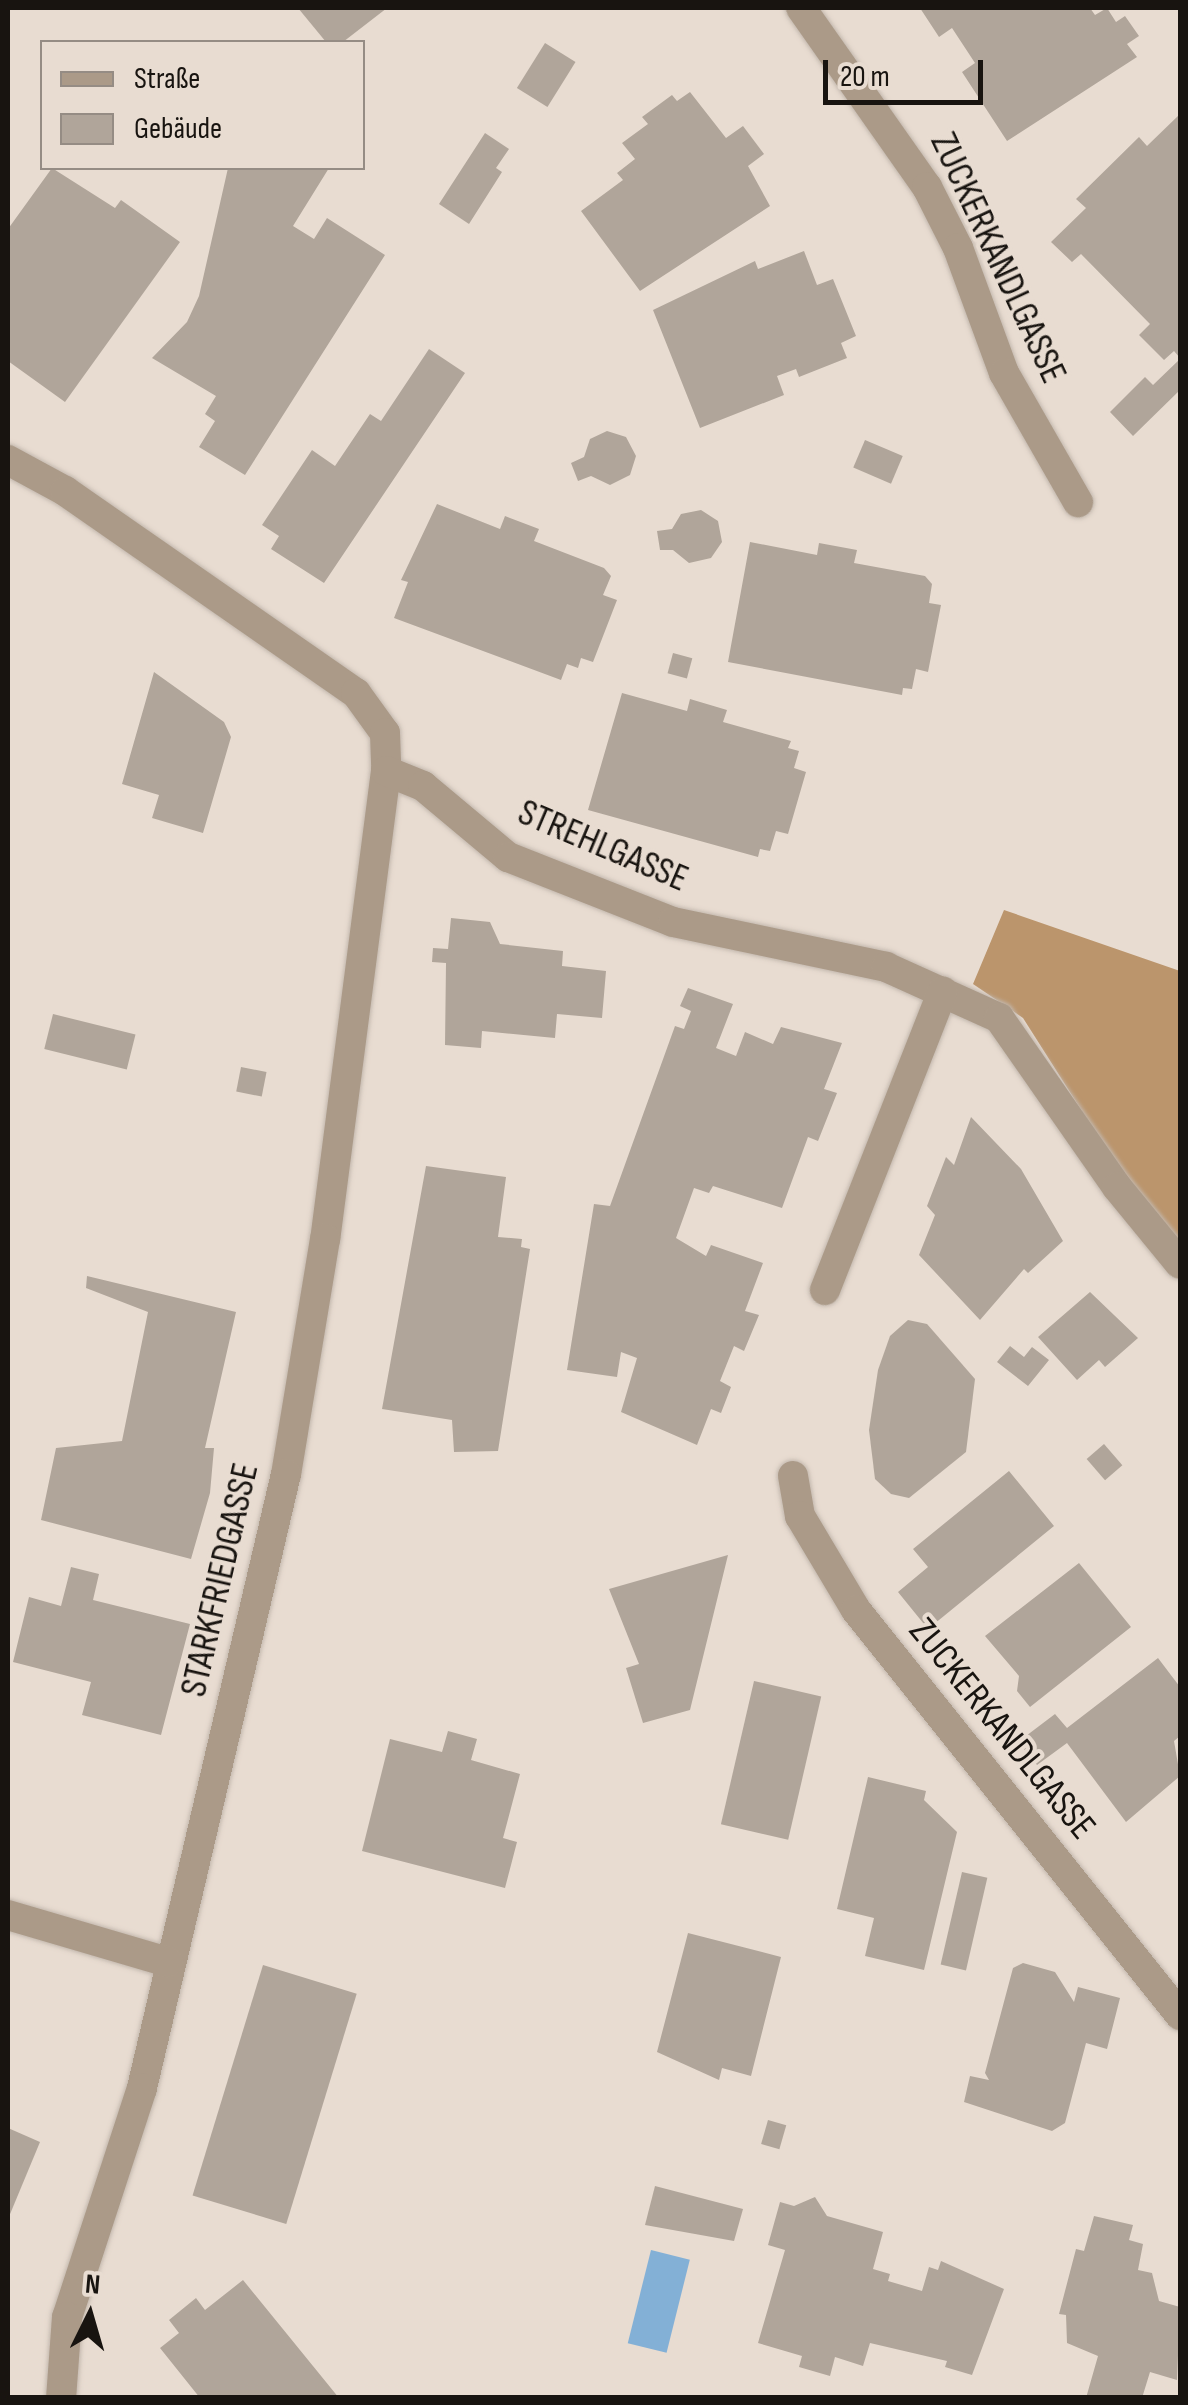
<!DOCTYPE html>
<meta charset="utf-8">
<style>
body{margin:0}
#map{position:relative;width:1188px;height:2405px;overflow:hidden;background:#e8dcd1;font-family:"Sofia Sans Condensed",sans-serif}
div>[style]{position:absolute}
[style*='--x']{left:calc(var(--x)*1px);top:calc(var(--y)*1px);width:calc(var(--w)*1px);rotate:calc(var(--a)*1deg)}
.forest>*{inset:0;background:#bb956c}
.water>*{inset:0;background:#83b0d6;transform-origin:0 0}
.building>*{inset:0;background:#b0a59a;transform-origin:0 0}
.roads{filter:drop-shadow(0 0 2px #c3b8ae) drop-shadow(0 0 2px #c3b8ae)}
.minor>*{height:30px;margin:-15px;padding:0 15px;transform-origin:15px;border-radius:15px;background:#ab9a88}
span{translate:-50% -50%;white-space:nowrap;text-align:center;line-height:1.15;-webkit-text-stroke:8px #e8dcd1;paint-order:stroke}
.street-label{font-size:38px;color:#181410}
.frame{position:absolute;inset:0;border:10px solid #181410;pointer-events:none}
.legend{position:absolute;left:40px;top:40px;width:325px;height:130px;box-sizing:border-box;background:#e8dcd1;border:2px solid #958c84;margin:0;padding:12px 18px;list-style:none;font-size:30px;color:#181410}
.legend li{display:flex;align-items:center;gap:20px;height:50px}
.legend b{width:50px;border:2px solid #958c84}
.north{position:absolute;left:40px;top:2265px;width:100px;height:100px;-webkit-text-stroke:8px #e8dcd1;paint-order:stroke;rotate:5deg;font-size:28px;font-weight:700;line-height:40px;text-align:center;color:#181410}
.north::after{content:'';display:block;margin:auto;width:35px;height:45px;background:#181410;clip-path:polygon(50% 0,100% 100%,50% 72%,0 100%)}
.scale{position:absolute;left:823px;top:60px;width:160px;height:45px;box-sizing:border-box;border:5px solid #181410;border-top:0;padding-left:12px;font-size:30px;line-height:35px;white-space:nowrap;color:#181410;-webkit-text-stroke:8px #e8dcd1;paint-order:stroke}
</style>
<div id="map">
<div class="forest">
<div style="clip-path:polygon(1004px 910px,1180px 971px,1180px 1241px,1125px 1179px,1023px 1018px,973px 984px)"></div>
</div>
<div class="water">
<div style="left:651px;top:2250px;width:40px;height:96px;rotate:14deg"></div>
</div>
<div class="building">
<div style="clip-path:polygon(298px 8px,387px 8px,343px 42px,326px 42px)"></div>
<div style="clip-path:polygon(920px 8px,1090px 8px,1095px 15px,1107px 8px,1116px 22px,1125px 16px,1139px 36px,1127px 44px,1137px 57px,1007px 141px,962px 72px,975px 63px,952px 28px,939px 37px)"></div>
<div style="left:545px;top:43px;width:36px;height:53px;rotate:32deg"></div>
<div style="clip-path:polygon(690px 92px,726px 138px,743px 126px,764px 154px,748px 166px,770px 206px,640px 291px,581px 211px,623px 180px,617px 173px,635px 159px,622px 143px,648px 124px,642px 117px,672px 95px,677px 101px)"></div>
<div style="clip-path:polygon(1180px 114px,1180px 358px,1174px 351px,1164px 360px,1139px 335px,1150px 324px,1081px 254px,1072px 262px,1051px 242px,1086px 208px,1076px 199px,1139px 137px,1147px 146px)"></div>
<div style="clip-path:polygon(485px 133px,509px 149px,496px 168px,502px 172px,469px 224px,439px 204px)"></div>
<div style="clip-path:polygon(52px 168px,115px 208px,121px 200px,180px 242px,65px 402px,8px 361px,8px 229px)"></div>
<div style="clip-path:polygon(228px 168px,329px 168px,293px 226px,314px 239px,327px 218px,385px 255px,245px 475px,199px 447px,215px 421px,205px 414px,216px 396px,152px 358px,187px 322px,199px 296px)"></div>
<div style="clip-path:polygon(804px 251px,817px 285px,833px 279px,856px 336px,841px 343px,847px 358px,799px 377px,796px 369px,777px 376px,784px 395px,700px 428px,653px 310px,755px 261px,758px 269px)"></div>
<div style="clip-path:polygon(429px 349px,465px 373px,324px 583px,271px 549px,279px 536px,262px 525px,312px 450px,335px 466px,370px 414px,381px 421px)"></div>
<div style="clip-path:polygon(1180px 359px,1180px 390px,1133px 436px,1110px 412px,1145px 377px,1153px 385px)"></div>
<div style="clip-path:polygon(607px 431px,626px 437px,636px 456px,630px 475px,610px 485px,591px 476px,578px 481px,571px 463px,584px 457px,590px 439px)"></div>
<div style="left:865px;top:440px;width:41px;height:30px;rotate:23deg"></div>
<div style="clip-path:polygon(437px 504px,500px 529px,505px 516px,539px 529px,534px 541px,604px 568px,611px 576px,603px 595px,617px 600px,593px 662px,581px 658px,578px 668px,567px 664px,561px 680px,394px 618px,408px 582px,401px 580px)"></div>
<div style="clip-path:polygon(701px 510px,718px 521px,722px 542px,711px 558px,689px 563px,673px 550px,660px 550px,657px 531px,672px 529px,681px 514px)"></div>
<div style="clip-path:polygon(750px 542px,817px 555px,819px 543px,857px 550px,854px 563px,925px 576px,932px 584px,929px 603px,941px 605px,928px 672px,916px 669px,912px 689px,903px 688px,902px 695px,728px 662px)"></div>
<div style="left:673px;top:653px;width:20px;height:21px;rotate:15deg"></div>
<div style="clip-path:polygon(154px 672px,224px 722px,231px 737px,203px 833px,152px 818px,159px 795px,122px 784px)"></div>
<div style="clip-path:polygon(622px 693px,687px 711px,690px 699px,727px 710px,723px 722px,791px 741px,788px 748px,799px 751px,794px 768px,806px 772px,788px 834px,776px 831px,770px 851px,760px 849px,758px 857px,588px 810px)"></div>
<div style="clip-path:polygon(451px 918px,490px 922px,500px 944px,563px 951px,562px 966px,606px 971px,602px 1018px,557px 1014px,555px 1038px,482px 1031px,481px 1048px,445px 1045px,446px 963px,432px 962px,433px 948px,448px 949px)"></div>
<div style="clip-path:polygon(688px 988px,733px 1004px,716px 1048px,736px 1056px,745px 1032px,773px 1044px,781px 1027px,842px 1043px,824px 1089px,837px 1093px,818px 1141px,808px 1137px,782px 1208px,713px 1186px,709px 1193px,694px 1188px,676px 1238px,706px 1256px,711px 1245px,763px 1263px,745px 1311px,759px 1315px,744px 1351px,734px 1346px,720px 1381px,731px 1387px,721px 1413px,711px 1409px,697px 1445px,621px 1412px,637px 1358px,621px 1352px,617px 1377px,567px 1370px,594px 1204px,610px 1206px,675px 1026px,684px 1029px,691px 1011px,680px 1006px)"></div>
<div style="left:53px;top:1014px;width:85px;height:36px;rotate:14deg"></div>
<div style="left:241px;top:1067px;width:26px;height:25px;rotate:11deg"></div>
<div style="clip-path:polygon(971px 1117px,1021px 1169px,1063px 1241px,1028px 1273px,1024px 1269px,980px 1320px,919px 1255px,935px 1215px,927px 1206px,946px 1157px,954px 1165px)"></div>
<div style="clip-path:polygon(426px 1166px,506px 1177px,498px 1237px,522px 1239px,521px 1247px,530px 1249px,498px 1451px,454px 1452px,452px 1420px,382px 1409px)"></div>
<div style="clip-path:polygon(87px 1276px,236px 1312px,205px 1448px,214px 1448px,210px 1493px,191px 1559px,41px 1520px,56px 1448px,122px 1441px,148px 1312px,86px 1288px)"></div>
<div style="clip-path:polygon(1090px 1292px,1138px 1338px,1105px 1367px,1099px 1360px,1077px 1380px,1038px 1337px)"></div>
<div style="clip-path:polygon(908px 1320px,927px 1324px,975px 1379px,966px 1452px,909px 1498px,891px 1494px,875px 1479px,869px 1430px,878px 1370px,890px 1336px)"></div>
<div style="clip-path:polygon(1010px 1346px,1024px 1357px,1032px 1347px,1049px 1360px,1028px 1386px,997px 1362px)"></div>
<div style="left:1104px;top:1444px;width:28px;height:23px;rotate:49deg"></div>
<div style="clip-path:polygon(1009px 1471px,1054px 1526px,928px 1629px,898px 1592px,928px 1567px,913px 1549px)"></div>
<div style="clip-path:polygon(728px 1555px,690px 1710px,643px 1723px,626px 1668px,639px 1664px,609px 1589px)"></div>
<div style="clip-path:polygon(1079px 1563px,1131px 1627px,1030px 1707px,1017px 1691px,1019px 1676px,985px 1636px)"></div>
<div style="clip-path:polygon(71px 1567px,99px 1574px,93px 1600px,190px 1624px,161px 1735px,82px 1715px,91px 1682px,13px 1662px,29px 1597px,61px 1606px)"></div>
<div style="clip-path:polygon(1158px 1658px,1180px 1687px,1180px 1736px,1174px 1741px,1180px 1776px,1126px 1822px,1067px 1743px,1037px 1765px,1018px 1742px,1055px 1714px,1067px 1728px)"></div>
<div style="left:754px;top:1681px;width:69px;height:147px;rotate:13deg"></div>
<div style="clip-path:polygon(448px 1731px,477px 1739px,471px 1760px,520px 1774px,503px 1838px,517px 1842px,505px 1888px,362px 1851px,390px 1739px,442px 1752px)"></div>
<div style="clip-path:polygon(868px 1777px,926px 1791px,924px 1800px,957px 1832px,924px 1970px,865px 1956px,874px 1918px,837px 1909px)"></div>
<div style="left:962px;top:1872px;width:26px;height:95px;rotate:13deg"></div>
<div style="clip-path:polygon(688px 1933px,781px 1957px,751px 2076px,722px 2068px,719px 2080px,657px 2052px)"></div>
<div style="clip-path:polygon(1023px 1963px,1055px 1972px,1074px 2002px,1078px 1987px,1120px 1998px,1107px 2049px,1086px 2043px,1065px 2123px,1052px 2131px,964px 2102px,970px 2076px,989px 2080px,985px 2073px,1013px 1968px)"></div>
<div style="left:263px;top:1965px;width:98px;height:241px;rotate:17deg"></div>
<div style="left:768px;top:2120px;width:19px;height:25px;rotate:16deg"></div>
<div style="clip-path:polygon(8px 2128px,40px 2142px,8px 2219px)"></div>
<div style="clip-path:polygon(655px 2186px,743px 2209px,734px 2241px,645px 2225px)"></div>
<div style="clip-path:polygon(815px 2197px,827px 2216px,883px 2232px,873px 2269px,890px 2274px,888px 2281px,922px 2291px,929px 2267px,938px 2270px,941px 2261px,1004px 2289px,972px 2375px,945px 2367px,947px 2361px,870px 2343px,863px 2366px,835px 2357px,830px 2376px,799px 2367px,802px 2356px,758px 2343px,785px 2250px,768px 2245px,780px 2202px,794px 2206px)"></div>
<div style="clip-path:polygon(1094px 2216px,1133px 2225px,1129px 2240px,1143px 2244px,1138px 2270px,1152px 2273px,1159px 2301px,1180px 2307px,1177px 2380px,1150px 2372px,1142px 2398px,1086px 2398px,1098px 2356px,1067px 2343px,1066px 2315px,1059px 2314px,1076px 2249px,1084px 2251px)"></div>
<div style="clip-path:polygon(243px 2280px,339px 2398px,200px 2398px,160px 2348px,179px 2333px,169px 2320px,196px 2298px,205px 2310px)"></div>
</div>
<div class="roads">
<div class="minor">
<div style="--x:801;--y:8;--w:219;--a:54.9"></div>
<div style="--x:927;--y:187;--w:68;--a:63.1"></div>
<div style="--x:958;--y:248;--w:133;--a:69.8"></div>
<div style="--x:1004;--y:373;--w:149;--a:60.2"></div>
<div style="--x:8;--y:460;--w:65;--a:28.5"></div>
<div style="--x:65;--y:491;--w:354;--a:34.8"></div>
<div style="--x:356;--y:693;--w:49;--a:54.1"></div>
<div style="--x:385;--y:733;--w:38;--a:88"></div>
<div style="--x:386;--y:771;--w:472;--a:97.4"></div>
<div style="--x:325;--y:1239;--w:238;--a:99.4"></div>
<div style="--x:286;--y:1474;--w:631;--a:103.2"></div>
<div style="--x:142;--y:2088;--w:241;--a:108.1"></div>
<div style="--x:67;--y:2317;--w:81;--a:94.2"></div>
<div style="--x:386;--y:771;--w:40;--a:22"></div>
<div style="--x:423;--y:786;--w:111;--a:39.9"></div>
<div style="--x:508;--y:857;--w:177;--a:21.5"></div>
<div style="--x:673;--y:922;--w:218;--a:11.9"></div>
<div style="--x:886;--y:967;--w:124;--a:24.3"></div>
<div style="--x:999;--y:1018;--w:206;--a:55.1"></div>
<div style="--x:1117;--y:1187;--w:99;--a:50.7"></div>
<div style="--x:825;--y:1290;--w:321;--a:-68.5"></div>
<div style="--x:793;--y:1476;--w:41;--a:80.1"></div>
<div style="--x:800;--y:1516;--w:109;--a:59.2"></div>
<div style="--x:856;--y:1610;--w:519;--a:51.34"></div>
<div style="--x:8;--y:1915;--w:167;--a:16.4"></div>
</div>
</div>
<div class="street-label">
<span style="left:998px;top:258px;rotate:65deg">ZUCKERKANDLGASSE</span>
<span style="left:603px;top:846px;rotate:23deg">STREHLGASSE</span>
<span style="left:220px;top:1580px;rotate:-77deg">STARKFRIEDGASSE</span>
<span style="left:1002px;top:1729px;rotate:51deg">ZUCKERKANDLGASSE</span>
</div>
<div class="frame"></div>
<ul class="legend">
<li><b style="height:12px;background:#ab9a88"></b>Straße</li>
<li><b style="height:28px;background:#b0a59a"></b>Gebäude</li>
</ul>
<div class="north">N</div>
<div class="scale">20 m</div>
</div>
